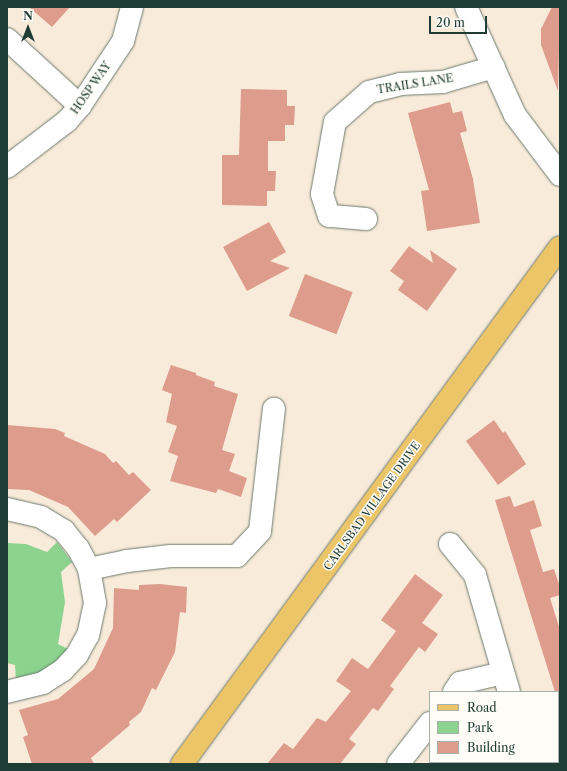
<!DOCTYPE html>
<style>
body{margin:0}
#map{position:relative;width:567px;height:771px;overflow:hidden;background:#f9ebda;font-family:"Libre Caslon Text",serif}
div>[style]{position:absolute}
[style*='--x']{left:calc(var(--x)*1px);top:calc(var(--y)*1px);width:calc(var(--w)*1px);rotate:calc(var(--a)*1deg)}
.green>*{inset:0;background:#8bd38e}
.building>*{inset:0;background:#de9c8c;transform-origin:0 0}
.roads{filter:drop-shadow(0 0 1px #6b7a6e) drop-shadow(0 0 1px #6b7a6e)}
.minor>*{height:22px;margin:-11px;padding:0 11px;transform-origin:11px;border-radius:11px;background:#fff}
.tertiary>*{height:22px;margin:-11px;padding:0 11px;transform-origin:11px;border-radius:11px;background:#fff}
.primary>*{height:22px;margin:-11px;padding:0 11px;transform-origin:11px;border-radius:11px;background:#edc569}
span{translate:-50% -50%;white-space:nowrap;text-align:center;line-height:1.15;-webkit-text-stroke:3px #fdfcf7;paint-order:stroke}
.street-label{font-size:11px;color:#1f3d34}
.frame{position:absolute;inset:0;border:8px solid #1f3d34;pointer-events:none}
.legend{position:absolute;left:429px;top:691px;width:130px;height:72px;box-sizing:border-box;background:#fdfcf7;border:1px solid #a4b0a9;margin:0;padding:5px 7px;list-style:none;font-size:12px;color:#1f3d34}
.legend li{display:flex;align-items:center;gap:8px;height:20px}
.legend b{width:20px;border:1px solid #a4b0a9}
.north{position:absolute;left:8px;top:8px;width:40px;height:40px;-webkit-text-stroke:3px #fdfcf7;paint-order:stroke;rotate:0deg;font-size:11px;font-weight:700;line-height:16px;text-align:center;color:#1f3d34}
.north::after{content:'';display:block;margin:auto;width:14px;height:18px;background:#1f3d34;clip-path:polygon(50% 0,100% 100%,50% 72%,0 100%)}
.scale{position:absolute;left:429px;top:16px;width:58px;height:18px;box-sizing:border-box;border:2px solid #1f3d34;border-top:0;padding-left:5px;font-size:12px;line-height:14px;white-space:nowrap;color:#1f3d34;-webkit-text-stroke:3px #fdfcf7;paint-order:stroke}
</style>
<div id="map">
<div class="green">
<div style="clip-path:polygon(57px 542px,72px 562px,61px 572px,65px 602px,58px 644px,68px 649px,60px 663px,33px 678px,16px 682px,15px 665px,7px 663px,7px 543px,26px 544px,47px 552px)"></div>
</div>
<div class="building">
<div style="clip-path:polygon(29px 7px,70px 7px,52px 27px)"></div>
<div style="clip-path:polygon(552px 7px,560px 7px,558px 91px,541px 45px,541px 29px)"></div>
<div style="clip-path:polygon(241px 89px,287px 90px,287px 106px,295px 106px,294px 125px,285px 125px,285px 141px,268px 141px,268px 171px,276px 171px,275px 191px,267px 191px,267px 206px,222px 205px,222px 155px,239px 155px)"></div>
<div style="clip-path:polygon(450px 102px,453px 113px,462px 111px,467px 131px,460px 133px,473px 179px,480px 223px,427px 231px,421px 191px,429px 190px,408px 113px)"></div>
<div style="clip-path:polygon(269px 222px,286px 252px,270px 261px,290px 268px,247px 291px,223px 247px)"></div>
<div style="clip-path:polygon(409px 246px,433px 263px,430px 250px,457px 269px,427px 311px,398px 290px,404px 281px,390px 271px)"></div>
<div style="left:305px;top:274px;width:51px;height:45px;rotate:21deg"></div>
<div style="clip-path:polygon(171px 365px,196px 373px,196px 375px,215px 382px,214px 386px,238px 394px,222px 450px,235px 454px,229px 471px,247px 478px,241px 497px,218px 489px,216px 493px,170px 481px,178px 456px,168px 452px,177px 426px,166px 422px,172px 394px,162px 390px)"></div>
<div style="clip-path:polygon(494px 420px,503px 433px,505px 431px,526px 464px,498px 485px,466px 441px)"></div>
<div style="clip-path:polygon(7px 425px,55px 429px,65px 433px,64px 436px,105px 454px,113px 463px,116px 461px,129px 475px,133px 472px,151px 490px,117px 522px,114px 519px,95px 536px,68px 507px,29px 490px,7px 489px)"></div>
<div style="clip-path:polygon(510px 496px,514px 507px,534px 500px,542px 526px,530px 530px,543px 572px,554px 569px,560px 587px,560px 595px,550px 598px,560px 630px,560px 697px,558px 692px,555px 692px,495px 500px)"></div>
<div style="clip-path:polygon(415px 574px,443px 595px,422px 623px,438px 634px,425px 652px,419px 647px,390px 686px,394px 689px,378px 711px,373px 708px,349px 739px,356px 744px,340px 764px,267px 764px,284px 743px,293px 749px,317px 718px,326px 722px,351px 691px,336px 681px,352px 658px,368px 669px,396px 631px,381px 620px)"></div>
<div style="clip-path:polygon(160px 584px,187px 587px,186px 613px,180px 612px,175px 652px,156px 690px,152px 688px,141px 712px,129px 722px,130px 725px,91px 758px,94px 764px,32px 764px,23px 737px,28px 735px,19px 710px,58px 699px,94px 669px,113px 628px,114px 588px,139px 590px,139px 585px)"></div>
</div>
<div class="roads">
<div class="minor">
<div style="--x:466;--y:7;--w:119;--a:65.6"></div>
<div style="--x:515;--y:115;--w:75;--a:53.1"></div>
<div style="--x:7;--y:39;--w:99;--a:42.5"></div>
<div style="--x:366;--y:219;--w:37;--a:-175"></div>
<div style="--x:329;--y:216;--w:23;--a:-108"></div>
<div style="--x:322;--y:194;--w:73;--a:-79.8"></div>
<div style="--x:335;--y:122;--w:45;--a:-41.4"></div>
<div style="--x:369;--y:92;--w:32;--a:-14"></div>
<div style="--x:400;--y:84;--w:43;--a:-2.7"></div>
<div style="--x:443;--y:82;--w:53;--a:-16.4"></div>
<div style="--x:7;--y:509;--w:35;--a:13"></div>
<div style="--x:41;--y:517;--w:27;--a:31"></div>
<div style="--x:64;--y:531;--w:22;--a:51"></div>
<div style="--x:78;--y:548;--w:24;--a:62"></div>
<div style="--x:89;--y:569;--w:35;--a:80"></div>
<div style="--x:95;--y:603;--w:33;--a:102"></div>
<div style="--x:88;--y:635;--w:23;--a:119"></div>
<div style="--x:77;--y:655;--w:21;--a:133"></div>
<div style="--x:63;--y:670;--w:24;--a:147"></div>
<div style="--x:43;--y:683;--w:37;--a:166"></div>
<div style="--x:450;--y:544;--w:40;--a:51"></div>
<div style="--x:475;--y:575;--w:122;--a:73.8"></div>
<div style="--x:89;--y:569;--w:39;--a:-12"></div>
<div style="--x:127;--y:561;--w:44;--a:-6.5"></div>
<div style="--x:171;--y:556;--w:66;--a:0"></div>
<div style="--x:237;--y:556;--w:34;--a:-47"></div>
<div style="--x:260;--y:531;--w:123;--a:-83.5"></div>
<div style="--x:454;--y:692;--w:11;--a:-56"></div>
<div style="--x:460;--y:683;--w:44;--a:-13.1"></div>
<div style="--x:533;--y:762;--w:2;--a:63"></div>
<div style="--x:398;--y:764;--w:52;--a:-52"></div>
</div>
<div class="tertiary">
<div style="--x:7;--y:167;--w:76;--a:-37.5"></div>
<div style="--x:67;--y:121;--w:20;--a:-49"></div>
<div style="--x:80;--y:106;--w:78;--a:-56.5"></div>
<div style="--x:123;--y:41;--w:35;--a:-75"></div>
</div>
<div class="primary">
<div style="--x:182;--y:764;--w:640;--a:-53.83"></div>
</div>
</div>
<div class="street-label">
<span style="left:415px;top:84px;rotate:-9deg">TRAILS LANE</span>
<span style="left:91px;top:88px;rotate:-55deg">HOSP WAY</span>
<span style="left:372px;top:506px;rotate:-54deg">CARLSBAD VILLAGE DRIVE</span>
</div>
<div class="frame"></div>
<ul class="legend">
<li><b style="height:5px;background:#edc569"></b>Road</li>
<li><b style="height:11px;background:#8bd38e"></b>Park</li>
<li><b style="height:11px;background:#de9c8c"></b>Building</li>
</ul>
<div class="north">N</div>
<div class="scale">20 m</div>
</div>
